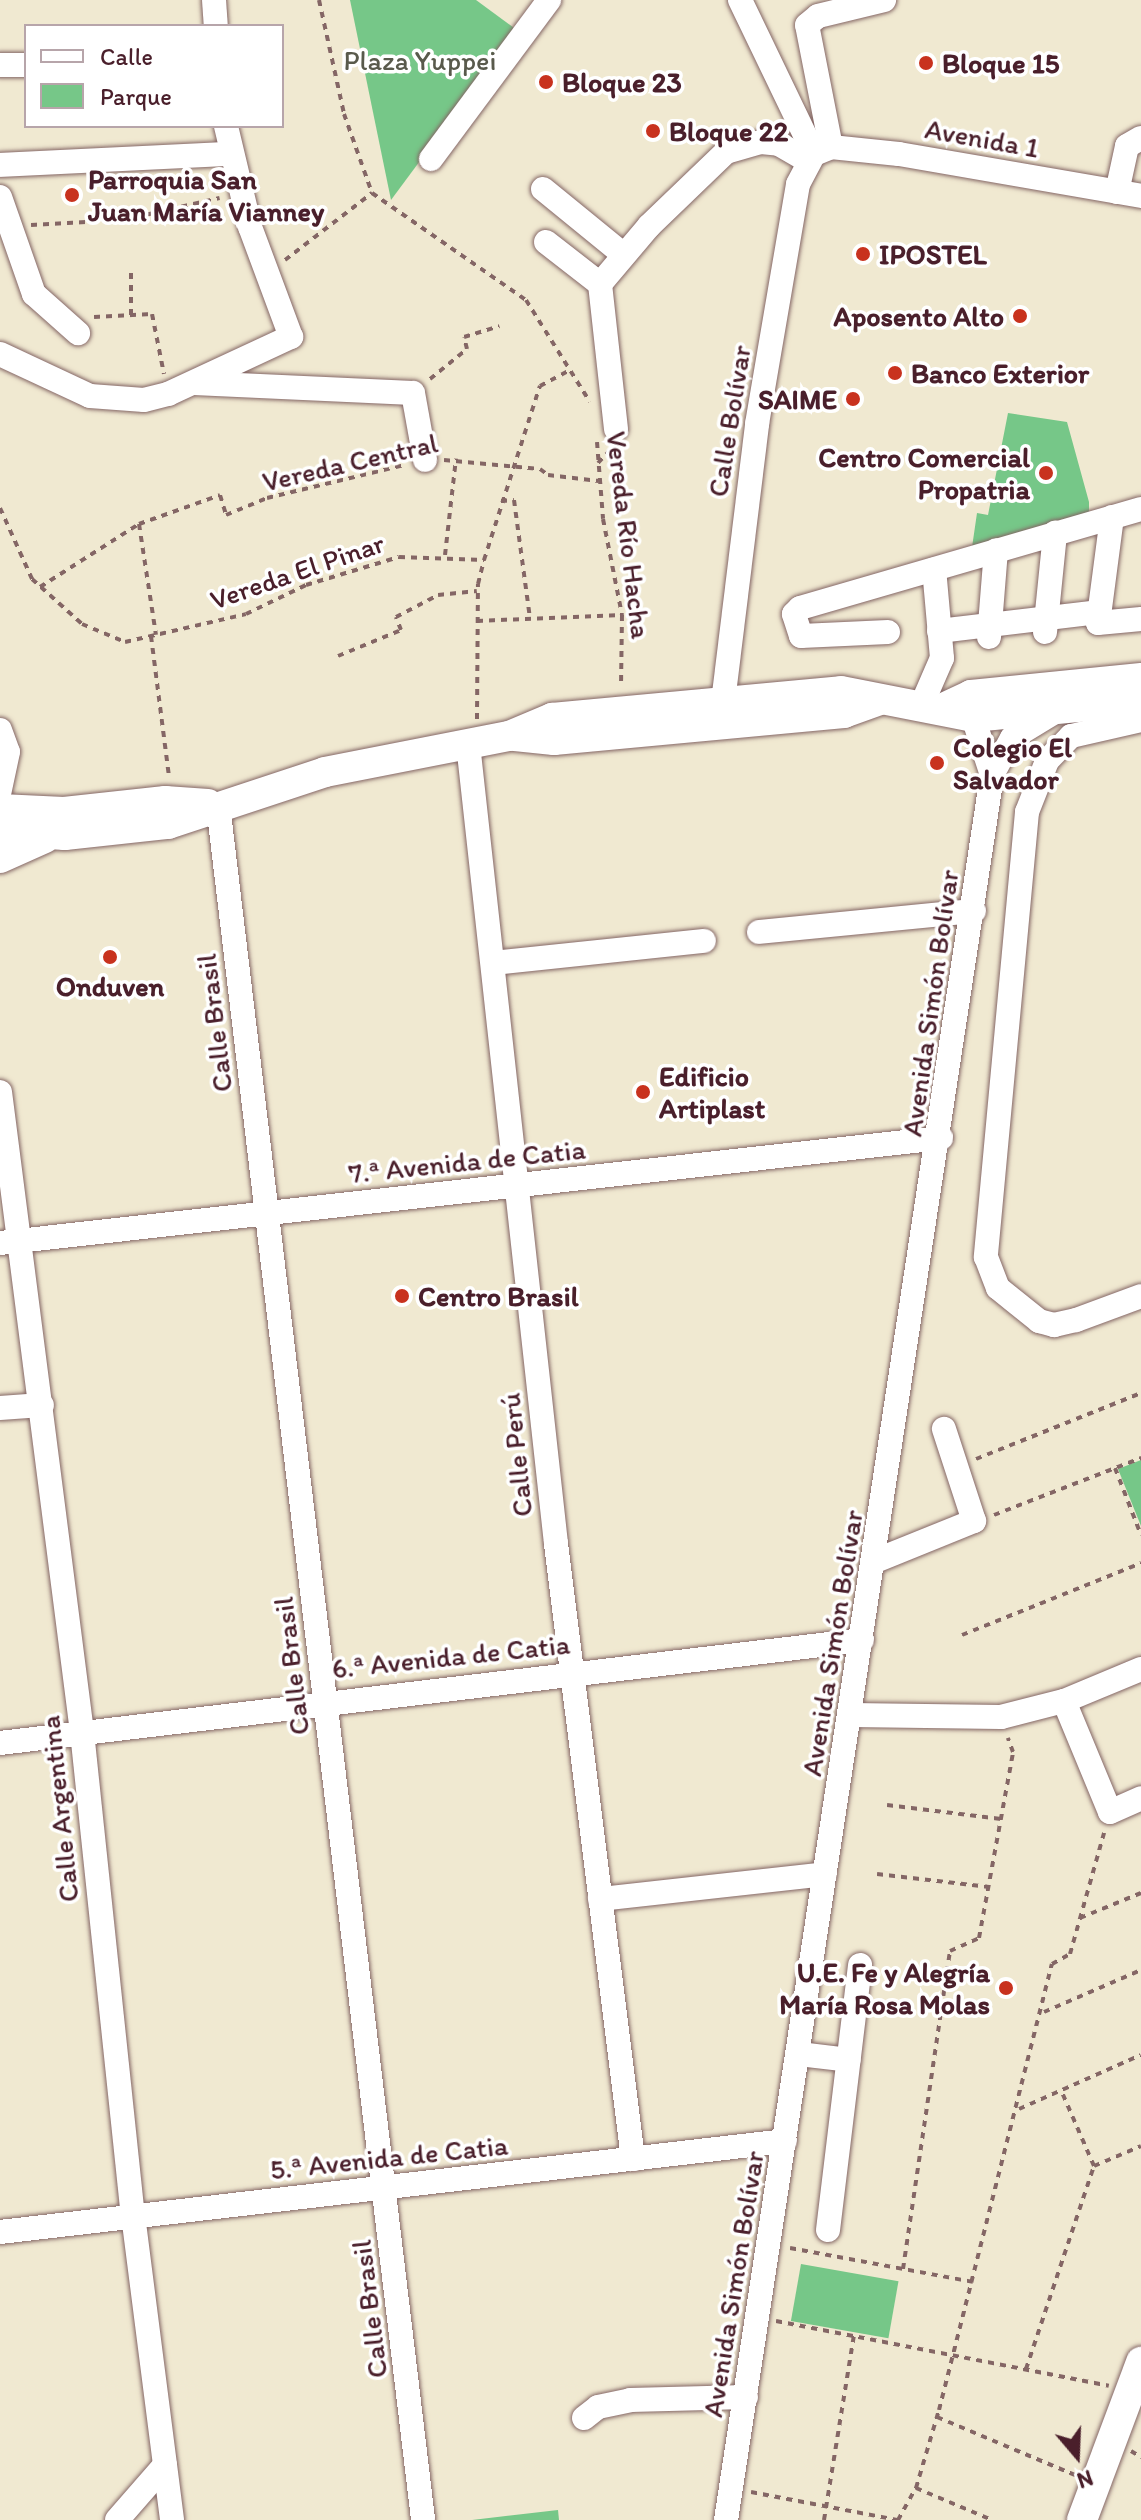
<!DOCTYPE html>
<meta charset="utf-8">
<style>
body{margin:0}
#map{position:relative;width:1141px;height:2520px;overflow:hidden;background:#f0e9d1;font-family:Itim,sans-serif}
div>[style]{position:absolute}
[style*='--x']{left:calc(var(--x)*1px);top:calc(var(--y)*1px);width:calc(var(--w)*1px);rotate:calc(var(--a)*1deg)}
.green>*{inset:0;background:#76c788;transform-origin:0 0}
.path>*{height:4px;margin-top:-2px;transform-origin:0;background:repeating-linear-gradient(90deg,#846665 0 6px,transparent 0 12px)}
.roads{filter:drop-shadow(0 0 2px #846665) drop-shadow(0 0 2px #846665)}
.minor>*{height:24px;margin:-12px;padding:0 12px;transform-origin:12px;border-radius:12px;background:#fff}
.major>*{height:30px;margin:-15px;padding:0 15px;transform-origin:15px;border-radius:15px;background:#fff}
.dots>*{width:22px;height:22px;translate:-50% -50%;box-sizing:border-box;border:4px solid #fff;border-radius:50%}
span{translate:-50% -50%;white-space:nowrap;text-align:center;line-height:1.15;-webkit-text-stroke:7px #fff;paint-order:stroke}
.park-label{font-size:28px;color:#595a4c}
.poi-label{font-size:28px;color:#4a1f2b;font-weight:700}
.left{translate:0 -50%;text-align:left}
.right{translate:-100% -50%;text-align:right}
.street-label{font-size:28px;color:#4a1f2b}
.legend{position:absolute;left:24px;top:24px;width:260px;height:104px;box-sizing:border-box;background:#fff;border:2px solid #b7a5aa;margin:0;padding:10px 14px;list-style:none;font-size:24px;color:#4a1f2b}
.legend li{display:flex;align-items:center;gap:16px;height:40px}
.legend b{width:40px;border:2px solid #b7a5aa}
.north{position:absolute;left:1037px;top:2416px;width:80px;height:80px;-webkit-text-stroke:6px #fff;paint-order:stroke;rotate:161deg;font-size:22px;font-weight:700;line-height:32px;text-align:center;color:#4a1f2b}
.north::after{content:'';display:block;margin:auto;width:28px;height:36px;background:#4a1f2b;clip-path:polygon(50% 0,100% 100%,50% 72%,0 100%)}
</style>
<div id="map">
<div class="green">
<div style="clip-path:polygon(350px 0,476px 0,517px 30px,391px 200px)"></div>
<div style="clip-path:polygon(1008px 413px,1067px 422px,1089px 502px,1089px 524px,970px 561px,977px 513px,988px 515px)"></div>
<div style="clip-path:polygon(1141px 1460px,1141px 1526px,1118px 1469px)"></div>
<div style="left:801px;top:2264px;width:99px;height:58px;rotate:10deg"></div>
<div style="clip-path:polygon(558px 2510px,559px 2520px,472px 2520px)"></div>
</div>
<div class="path">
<div style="--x:319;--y:0;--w:117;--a:77.6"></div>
<div style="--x:344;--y:114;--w:84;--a:70.5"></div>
<div style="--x:372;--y:193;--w:188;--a:34.8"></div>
<div style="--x:526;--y:300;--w:120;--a:57.9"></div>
<div style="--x:31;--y:225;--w:92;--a:-3.1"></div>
<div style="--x:123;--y:220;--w:99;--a:-12.8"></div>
<div style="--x:285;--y:260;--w:110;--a:-37.6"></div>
<div style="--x:131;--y:315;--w:42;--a:-90"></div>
<div style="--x:94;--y:317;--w:58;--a:-3"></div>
<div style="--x:152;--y:314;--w:61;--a:78.7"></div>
<div style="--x:430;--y:379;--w:48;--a:-39"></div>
<div style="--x:467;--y:349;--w:12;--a:-104"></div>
<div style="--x:464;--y:337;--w:37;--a:-17"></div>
<div style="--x:597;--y:442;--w:77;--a:85.5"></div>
<div style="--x:603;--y:519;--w:98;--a:78.8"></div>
<div style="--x:622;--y:615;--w:71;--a:90.8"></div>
<div style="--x:444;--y:460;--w:96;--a:5.4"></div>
<div style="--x:540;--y:469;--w:10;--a:37"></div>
<div style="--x:548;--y:475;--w:51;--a:6.7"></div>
<div style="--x:598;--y:463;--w:18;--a:-47"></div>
<div style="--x:501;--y:501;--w:13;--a:-4"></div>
<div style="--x:514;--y:500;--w:120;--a:82.3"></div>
<div style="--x:0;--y:508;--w:78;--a:65.7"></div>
<div style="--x:32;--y:579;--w:67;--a:42"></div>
<div style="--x:82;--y:624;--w:47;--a:22.7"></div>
<div style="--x:125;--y:642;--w:124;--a:-13"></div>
<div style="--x:246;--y:614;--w:67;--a:-25.8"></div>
<div style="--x:306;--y:585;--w:97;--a:-16.8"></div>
<div style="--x:399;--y:557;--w:85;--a:2"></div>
<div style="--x:139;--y:524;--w:112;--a:81.3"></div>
<div style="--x:445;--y:555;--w:97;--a:-83.5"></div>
<div style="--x:40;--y:587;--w:117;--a:-32.5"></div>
<div style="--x:139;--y:524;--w:86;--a:-19.7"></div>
<div style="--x:220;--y:495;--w:21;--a:73"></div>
<div style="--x:226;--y:515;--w:44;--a:-22.5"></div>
<div style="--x:267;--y:498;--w:141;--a:-13.5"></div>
<div style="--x:477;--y:621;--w:145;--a:-2.4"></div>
<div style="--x:151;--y:636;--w:141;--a:82.7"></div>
<div style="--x:338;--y:656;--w:68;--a:-22.4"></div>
<div style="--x:401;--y:630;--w:14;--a:-111"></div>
<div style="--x:396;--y:617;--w:47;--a:-27.6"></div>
<div style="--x:438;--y:595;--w:39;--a:-6"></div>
<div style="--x:477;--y:719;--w:135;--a:-89.6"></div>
<div style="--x:478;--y:584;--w:25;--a:-76"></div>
<div style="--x:484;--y:560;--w:183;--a:-72.2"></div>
<div style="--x:540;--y:386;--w:34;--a:-28"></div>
<div style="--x:976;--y:1459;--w:178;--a:-21.8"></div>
<div style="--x:1115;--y:1468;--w:72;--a:68.8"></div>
<div style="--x:994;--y:1515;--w:158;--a:-21.2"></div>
<div style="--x:962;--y:1635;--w:193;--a:-21.9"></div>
<div style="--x:887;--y:1805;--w:115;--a:7"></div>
<div style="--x:877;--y:1874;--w:113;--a:6.6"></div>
<div style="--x:1080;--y:1918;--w:66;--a:-22.3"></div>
<div style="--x:1044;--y:2012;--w:106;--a:-23.4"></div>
<div style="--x:1019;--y:2109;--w:133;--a:-23.9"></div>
<div style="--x:1094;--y:2166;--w:51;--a:-23.1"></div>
<div style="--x:790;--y:2248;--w:186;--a:10.5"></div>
<div style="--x:903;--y:2269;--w:321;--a:-81.6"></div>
<div style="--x:950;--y:1951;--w:32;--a:-24"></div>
<div style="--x:979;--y:1938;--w:189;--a:-79.6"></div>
<div style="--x:1013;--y:1752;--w:15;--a:-110"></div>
<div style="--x:776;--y:2321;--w:339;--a:11"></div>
<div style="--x:1026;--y:2369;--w:214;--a:-71.5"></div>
<div style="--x:1094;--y:2166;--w:83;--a:-113.5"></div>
<div style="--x:937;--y:2417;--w:150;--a:22.8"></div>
<div style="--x:1131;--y:2451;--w:12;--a:31"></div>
<div style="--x:916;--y:2488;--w:82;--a:22.8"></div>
<div style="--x:751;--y:2492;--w:150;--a:10.8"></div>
<div style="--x:824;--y:2520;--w:187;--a:-80.8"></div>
<div style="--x:898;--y:2520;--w:37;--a:-61"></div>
<div style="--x:916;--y:2488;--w:81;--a:-73.6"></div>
<div style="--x:939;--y:2410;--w:460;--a:-75.8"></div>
<div style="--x:1052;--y:1964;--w:21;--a:-29"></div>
<div style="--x:1070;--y:1954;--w:126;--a:-74.3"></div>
</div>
<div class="roads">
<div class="minor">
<div style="--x:214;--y:0;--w:26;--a:86"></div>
<div style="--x:740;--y:0;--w:171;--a:64.3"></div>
<div style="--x:0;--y:65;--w:26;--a:0"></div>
<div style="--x:831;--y:147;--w:124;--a:-101.1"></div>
<div style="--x:807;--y:25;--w:14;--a:-39"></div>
<div style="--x:818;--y:16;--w:68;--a:-13.6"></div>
<div style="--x:431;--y:159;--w:198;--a:-53.4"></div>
<div style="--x:0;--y:165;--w:229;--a:-2.8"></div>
<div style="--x:543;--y:189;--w:104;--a:39.2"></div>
<div style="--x:1117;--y:192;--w:47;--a:-77.7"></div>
<div style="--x:1127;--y:146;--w:16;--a:-30"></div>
<div style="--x:0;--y:197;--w:103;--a:70.7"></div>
<div style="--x:34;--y:294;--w:59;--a:41.6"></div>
<div style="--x:546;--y:242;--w:68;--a:37.9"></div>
<div style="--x:0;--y:354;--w:99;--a:25"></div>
<div style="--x:90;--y:396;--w:54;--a:4.2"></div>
<div style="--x:144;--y:400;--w:25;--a:-14"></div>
<div style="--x:168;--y:394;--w:136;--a:-24.9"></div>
<div style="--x:291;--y:337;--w:117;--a:-110.4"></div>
<div style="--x:250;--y:227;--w:104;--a:-103.4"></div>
<div style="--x:194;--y:383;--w:219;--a:2.6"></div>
<div style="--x:413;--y:393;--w:68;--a:79.8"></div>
<div style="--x:616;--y:429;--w:146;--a:-96.3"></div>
<div style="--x:600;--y:284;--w:76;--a:-49.8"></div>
<div style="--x:649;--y:226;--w:107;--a:-43.9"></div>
<div style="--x:726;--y:152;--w:36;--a:-16"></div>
<div style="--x:761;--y:142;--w:18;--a:6"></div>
<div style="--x:779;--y:144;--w:34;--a:30"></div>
<div style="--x:1112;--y:517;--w:107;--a:97.5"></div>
<div style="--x:1098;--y:623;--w:43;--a:-5.3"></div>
<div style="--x:939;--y:631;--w:160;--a:-6.8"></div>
<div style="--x:888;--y:632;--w:87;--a:177.4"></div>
<div style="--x:801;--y:636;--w:23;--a:-108"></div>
<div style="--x:794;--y:614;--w:8;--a:-45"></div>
<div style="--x:800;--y:608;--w:355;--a:-16.2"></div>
<div style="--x:1045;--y:632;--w:100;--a:-84.2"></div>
<div style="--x:989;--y:637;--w:87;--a:-85.4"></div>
<div style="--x:723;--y:702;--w:280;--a:-83"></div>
<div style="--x:757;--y:424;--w:243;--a:-80.3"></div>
<div style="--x:798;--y:184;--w:34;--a:-62"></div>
<div style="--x:814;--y:154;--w:18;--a:-22"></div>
<div style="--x:831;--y:147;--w:68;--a:5.9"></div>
<div style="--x:899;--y:154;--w:246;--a:9.8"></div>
<div style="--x:922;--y:704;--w:50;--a:-66.5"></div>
<div style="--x:942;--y:658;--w:89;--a:-95.1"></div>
<div style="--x:973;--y:717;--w:61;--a:71.9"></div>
<div style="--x:1141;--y:720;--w:72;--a:167.1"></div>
<div style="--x:1071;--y:736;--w:35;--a:134"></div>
<div style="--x:1047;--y:761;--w:55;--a:111.4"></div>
<div style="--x:1027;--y:812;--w:447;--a:95.3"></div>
<div style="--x:986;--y:1257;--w:33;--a:69"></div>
<div style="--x:998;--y:1288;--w:53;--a:38.8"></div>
<div style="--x:1039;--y:1321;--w:16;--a:15"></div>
<div style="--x:1054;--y:1325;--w:23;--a:-13"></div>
<div style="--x:1076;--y:1320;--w:69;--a:-20.3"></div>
<div style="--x:0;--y:730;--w:23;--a:70"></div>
<div style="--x:8;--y:752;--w:40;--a:102"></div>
<div style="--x:468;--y:744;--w:805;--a:83.72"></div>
<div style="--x:556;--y:1544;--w:620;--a:82.86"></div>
<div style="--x:218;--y:805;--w:1727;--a:83.18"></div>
<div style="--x:759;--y:932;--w:216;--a:-5.6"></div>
<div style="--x:493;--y:963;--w:212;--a:-6"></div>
<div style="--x:0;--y:1092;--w:645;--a:82.7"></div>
<div style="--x:82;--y:1732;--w:486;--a:84"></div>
<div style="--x:133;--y:2215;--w:307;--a:82.7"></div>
<div style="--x:0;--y:1243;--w:947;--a:-6.37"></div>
<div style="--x:0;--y:1408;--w:42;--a:-4.1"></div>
<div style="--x:875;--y:1561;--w:107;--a:-22"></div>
<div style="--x:974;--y:1521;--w:97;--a:-108.1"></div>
<div style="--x:1064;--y:1701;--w:120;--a:67.5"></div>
<div style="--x:1110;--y:1812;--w:34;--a:-24"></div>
<div style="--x:851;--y:1715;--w:150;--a:0.8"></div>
<div style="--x:1001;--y:1717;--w:65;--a:-14.3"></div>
<div style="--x:1064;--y:1701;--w:83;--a:-22.6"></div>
<div style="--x:0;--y:1743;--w:868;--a:-6.81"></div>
<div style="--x:600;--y:1899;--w:226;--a:-6.3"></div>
<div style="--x:799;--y:2054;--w:50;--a:6.8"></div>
<div style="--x:828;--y:2230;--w:267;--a:-83.1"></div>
<div style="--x:0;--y:2232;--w:790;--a:-6.61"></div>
<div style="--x:584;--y:2418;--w:18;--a:-38"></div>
<div style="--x:598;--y:2407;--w:33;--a:-12"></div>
<div style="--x:630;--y:2400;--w:116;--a:-1.5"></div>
<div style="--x:117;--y:2520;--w:73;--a:-48.9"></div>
<div style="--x:726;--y:2520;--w:1765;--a:-81.33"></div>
<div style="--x:992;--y:775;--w:42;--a:-61.6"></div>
<div style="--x:1012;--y:738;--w:50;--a:-31.2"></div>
</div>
<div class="major">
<div style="--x:941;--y:709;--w:33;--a:-25"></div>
<div style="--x:971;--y:695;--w:171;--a:-5.7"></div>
<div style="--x:515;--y:736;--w:39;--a:6"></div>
<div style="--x:554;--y:740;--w:291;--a:-5.3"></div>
<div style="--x:844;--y:713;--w:37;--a:-20"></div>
<div style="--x:0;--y:809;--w:64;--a:2.7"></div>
<div style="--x:64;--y:812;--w:102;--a:-6.2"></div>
<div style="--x:165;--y:801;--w:43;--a:4"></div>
<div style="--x:0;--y:831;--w:65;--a:3.5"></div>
<div style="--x:65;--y:835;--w:104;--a:-6.1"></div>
<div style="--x:168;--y:824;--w:165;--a:-18.3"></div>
<div style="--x:325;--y:772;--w:187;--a:-11.1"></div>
<div style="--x:509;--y:736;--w:47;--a:-22.7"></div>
<div style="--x:552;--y:718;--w:290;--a:-5.3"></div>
<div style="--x:841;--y:691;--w:135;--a:11.1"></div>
<div style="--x:973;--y:717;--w:169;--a:-5.4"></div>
<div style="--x:0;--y:858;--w:49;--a:-24"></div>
<div style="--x:1082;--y:2520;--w:169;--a:-69.5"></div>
</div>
</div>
<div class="dots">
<div style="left:926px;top:63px;background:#c8321e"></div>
<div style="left:546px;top:82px;background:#c8321e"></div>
<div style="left:653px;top:131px;background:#c8321e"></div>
<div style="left:72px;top:195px;background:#c8321e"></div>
<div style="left:863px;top:254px;background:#c8321e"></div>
<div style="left:1020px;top:316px;background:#c8321e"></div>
<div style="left:895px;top:373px;background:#c8321e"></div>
<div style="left:853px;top:399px;background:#c8321e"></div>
<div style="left:1046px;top:473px;background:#c8321e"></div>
<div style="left:937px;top:763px;background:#c8321e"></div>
<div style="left:110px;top:957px;background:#c8321e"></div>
<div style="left:643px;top:1092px;background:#c8321e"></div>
<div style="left:402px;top:1296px;background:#c8321e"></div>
<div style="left:1006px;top:1988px;background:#c8321e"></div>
</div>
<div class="park-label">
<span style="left:420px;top:60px">Plaza Yuppei</span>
</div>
<div class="poi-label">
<span class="left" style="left:942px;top:63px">Bloque 15</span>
<span class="left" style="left:562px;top:82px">Bloque 23</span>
<span class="left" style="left:669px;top:131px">Bloque 22</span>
<span class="left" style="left:88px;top:195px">Parroquia San<br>Juan María Vianney</span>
<span class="left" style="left:879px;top:254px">IPOSTEL</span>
<span class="right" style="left:1004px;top:316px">Aposento Alto</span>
<span class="left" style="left:911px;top:373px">Banco Exterior</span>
<span class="right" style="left:837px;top:399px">SAIME</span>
<span class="right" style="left:1030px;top:473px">Centro Comercial<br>Propatria</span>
<span class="left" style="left:953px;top:763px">Colegio El<br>Salvador</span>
<span style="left:110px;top:986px">Onduven</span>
<span class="left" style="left:659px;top:1092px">Edificio<br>Artiplast</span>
<span class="left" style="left:418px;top:1296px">Centro Brasil</span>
<span class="right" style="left:990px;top:1988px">U.E. Fe y Alegría<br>María Rosa Molas</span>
</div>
<div class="street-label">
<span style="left:982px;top:138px;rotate:10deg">Avenida 1</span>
<span style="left:729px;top:421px;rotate:-81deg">Calle Bolívar</span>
<span style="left:350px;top:462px;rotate:-13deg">Vereda Central</span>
<span style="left:629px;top:535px;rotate:83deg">Vereda Río Hacha</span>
<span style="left:297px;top:571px;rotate:-19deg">Vereda El Pinar</span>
<span style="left:930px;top:1003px;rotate:-82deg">Avenida Simón Bolívar</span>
<span style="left:214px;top:1023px;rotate:-97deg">Calle Brasil</span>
<span style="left:467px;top:1161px;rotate:-6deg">7.ª Avenida de Catia</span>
<span style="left:516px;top:1455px;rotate:-96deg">Calle Perú</span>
<span style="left:832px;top:1643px;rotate:-81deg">Avenida Simón Bolívar</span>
<span style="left:451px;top:1656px;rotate:-6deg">6.ª Avenida de Catia</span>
<span style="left:291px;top:1666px;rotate:-97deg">Calle Brasil</span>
<span style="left:59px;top:1809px;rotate:-96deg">Calle Argentina</span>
<span style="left:389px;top:2157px;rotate:-6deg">5.ª Avenida de Catia</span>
<span style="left:733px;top:2284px;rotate:-81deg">Avenida Simón Bolívar</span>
<span style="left:369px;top:2309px;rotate:-97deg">Calle Brasil</span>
</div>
<ul class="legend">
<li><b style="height:10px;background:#fff"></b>Calle</li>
<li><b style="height:22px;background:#76c788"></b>Parque</li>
</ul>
<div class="north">N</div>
</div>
